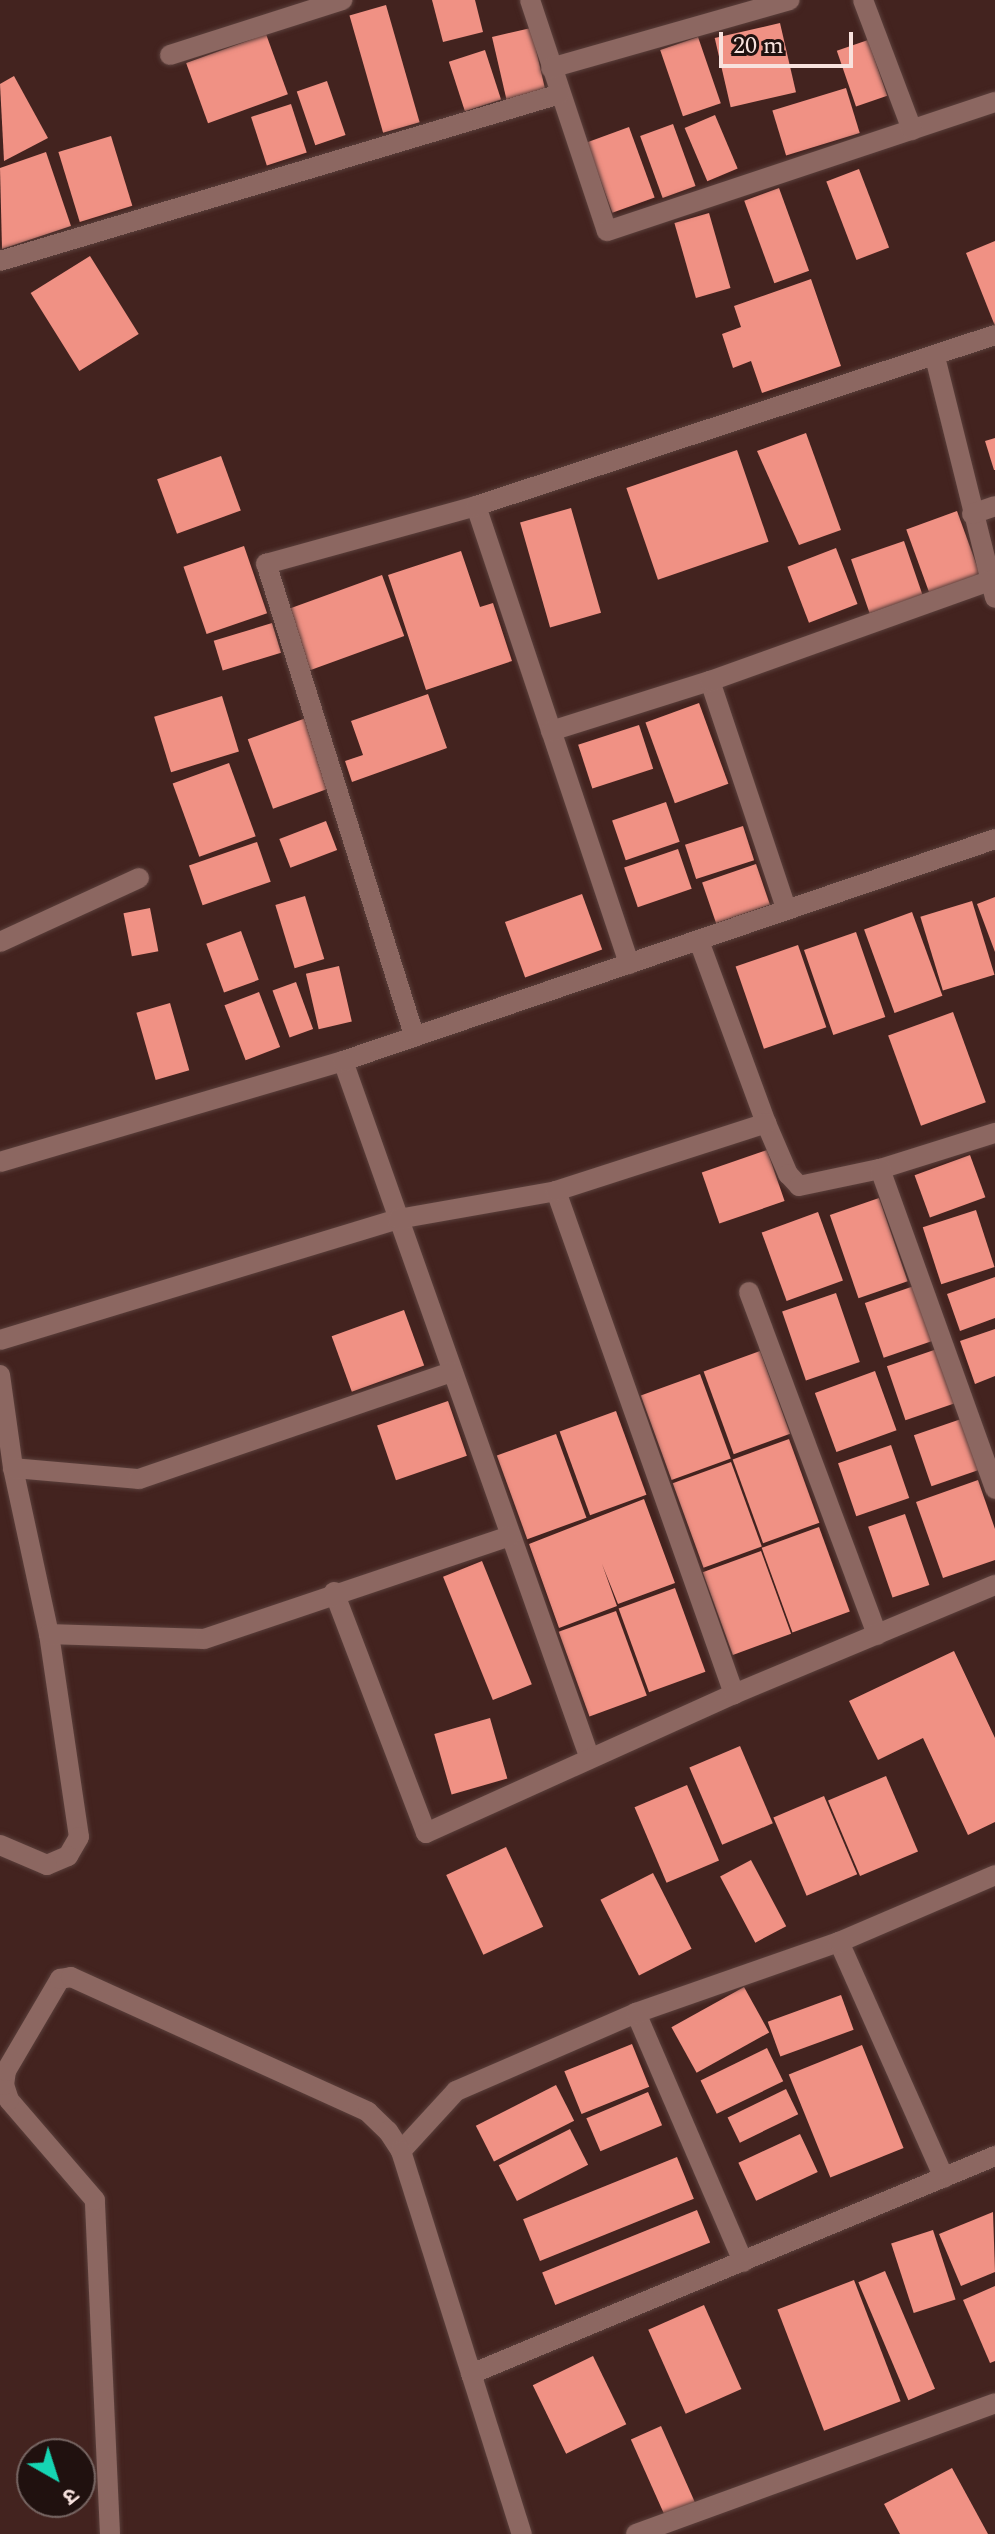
<!DOCTYPE html>
<meta charset="utf-8">
<style>
body{margin:0}
#map{position:relative;width:995px;height:2534px;overflow:hidden;background:#43231f;font-family:Spectral,"Noto Sans Devanagari",serif}
div>[style]{position:absolute}
[style*='--x']{left:calc(var(--x)*1px);top:calc(var(--y)*1px);width:calc(var(--w)*1px);rotate:calc(var(--a)*1deg)}
.building>*{inset:0;background:#f09184;transform-origin:0 0}
.roads{filter:drop-shadow(0 0 2px #5a3f3b) drop-shadow(0 0 2px #5a3f3b)}
.minor>*{height:20px;margin:-10px;padding:0 10px;transform-origin:10px;border-radius:10px;background:#8c6761}
span{translate:-50% -50%;white-space:nowrap;text-align:center;line-height:1.15;-webkit-text-stroke:8px #20110f;paint-order:stroke}
.north{position:absolute;left:16px;top:2438px;width:80px;height:80px;box-sizing:border-box;background:#20110f;border:2px solid #766562;border-radius:50%;rotate:141deg;font-size:22px;font-weight:700;line-height:32px;text-align:center;color:#f8e2de}
.north::after{content:'';display:block;margin:auto;width:28px;height:36px;background:#16d5b3;clip-path:polygon(50% 0,100% 100%,50% 72%,0 100%)}
.scale{position:absolute;left:719px;top:32px;width:134px;height:36px;box-sizing:border-box;border:4px solid #f8e2de;border-top:0;padding-left:10px;font-size:24px;line-height:28px;white-space:nowrap;color:#f8e2de;-webkit-text-stroke:6px #20110f;paint-order:stroke}
</style>
<div id="map">
<div class="building">
<div style="clip-path:polygon(432px 0,475px 0,483px 32px,443px 42px)"></div>
<div style="left:386px;top:5px;width:122px;height:38px;rotate:74deg"></div>
<div style="left:780px;top:23px;width:71px;height:67px;rotate:77deg"></div>
<div style="left:531px;top:28px;width:64px;height:40px;rotate:77deg"></div>
<div style="left:266px;top:34px;width:64px;height:85px;rotate:70deg"></div>
<div style="left:698px;top:37px;width:70px;height:40px;rotate:71deg"></div>
<div style="left:868px;top:40px;width:59px;height:33px;rotate:71deg"></div>
<div style="left:485px;top:50px;width:52px;height:38px;rotate:72deg"></div>
<div style="clip-path:polygon(14px 76px,48px 138px,4px 161px,0 84px)"></div>
<div style="left:327px;top:81px;width:57px;height:32px;rotate:71deg"></div>
<div style="left:846px;top:88px;width:47px;height:77px;rotate:73deg"></div>
<div style="left:291px;top:104px;width:51px;height:42px;rotate:72deg"></div>
<div style="left:715px;top:115px;width:58px;height:33px;rotate:67deg"></div>
<div style="left:673px;top:124px;width:66px;height:35px;rotate:70deg"></div>
<div style="left:629px;top:127px;width:75px;height:45px;rotate:70deg"></div>
<div style="left:111px;top:136px;width:73px;height:55px;rotate:73deg"></div>
<div style="clip-path:polygon(46px 152px,71px 226px,2px 249px,0 168px)"></div>
<div style="left:859px;top:169px;width:84px;height:35px;rotate:69deg"></div>
<div style="left:779px;top:188px;width:88px;height:37px;rotate:70deg"></div>
<div style="left:709px;top:213px;width:78px;height:36px;rotate:74deg"></div>
<div style="clip-path:polygon(995px 241px,995px 326px,966px 253px)"></div>
<div style="left:90px;top:256px;width:92px;height:70px;rotate:58deg"></div>
<div style="clip-path:polygon(811px 279px,841px 366px,762px 393px,751px 361px,733px 368px,722px 334px,741px 327px,734px 306px)"></div>
<div style="clip-path:polygon(806px 433px,841px 530px,799px 545px,757px 451px)"></div>
<div style="clip-path:polygon(995px 438px,995px 470px,994px 470px,985px 441px)"></div>
<div style="left:737px;top:450px;width:97px;height:117px;rotate:71deg"></div>
<div style="left:221px;top:456px;width:58px;height:68px;rotate:70deg"></div>
<div style="left:571px;top:508px;width:109px;height:53px;rotate:74deg"></div>
<div style="left:957px;top:511px;width:70px;height:54px;rotate:70deg"></div>
<div style="left:904px;top:541px;width:57px;height:56px;rotate:71deg"></div>
<div style="left:244px;top:546px;width:71px;height:64px;rotate:71deg"></div>
<div style="left:836px;top:548px;width:60px;height:52px;rotate:69deg"></div>
<div style="clip-path:polygon(461px 551px,480px 607px,493px 603px,512px 661px,426px 690px,388px 575px)"></div>
<div style="left:382px;top:575px;width:65px;height:101px;rotate:70deg"></div>
<div style="left:272px;top:623px;width:31px;height:61px;rotate:73deg"></div>
<div style="clip-path:polygon(428px 694px,447px 748px,352px 782px,345px 761px,363px 755px,351px 721px)"></div>
<div style="left:222px;top:696px;width:58px;height:71px;rotate:73deg"></div>
<div style="left:699px;top:703px;width:86px;height:57px;rotate:70deg"></div>
<div style="left:306px;top:718px;width:74px;height:62px;rotate:70deg"></div>
<div style="left:639px;top:725px;width:46px;height:64px;rotate:72deg"></div>
<div style="left:229px;top:763px;width:78px;height:60px;rotate:70deg"></div>
<div style="left:666px;top:802px;width:42px;height:57px;rotate:71deg"></div>
<div style="left:326px;top:821px;width:31px;height:50px;rotate:69deg"></div>
<div style="left:743px;top:826px;width:36px;height:61px;rotate:72deg"></div>
<div style="left:257px;top:842px;width:42px;height:72px;rotate:71deg"></div>
<div style="left:678px;top:849px;width:42px;height:57px;rotate:71deg"></div>
<div style="left:756px;top:864px;width:43px;height:57px;rotate:71deg"></div>
<div style="left:582px;top:894px;width:59px;height:82px;rotate:70deg"></div>
<div style="left:305px;top:896px;width:66px;height:31px;rotate:73deg"></div>
<div style="clip-path:polygon(995px 897px,995px 952px,977px 904px)"></div>
<div style="left:972px;top:901px;width:77px;height:54px;rotate:73deg"></div>
<div style="left:150px;top:908px;width:44px;height:27px;rotate:79deg"></div>
<div style="left:912px;top:912px;width:89px;height:51px;rotate:70deg"></div>
<div style="left:241px;top:931px;width:52px;height:37px;rotate:70deg"></div>
<div style="left:856px;top:932px;width:90px;height:55px;rotate:71deg"></div>
<div style="left:798px;top:945px;width:87px;height:66px;rotate:71deg"></div>
<div style="left:339px;top:966px;width:57px;height:34px;rotate:77deg"></div>
<div style="left:296px;top:982px;width:50px;height:25px;rotate:70deg"></div>
<div style="left:259px;top:992px;width:59px;height:37px;rotate:69deg"></div>
<div style="left:170px;top:1003px;width:70px;height:35px;rotate:74deg"></div>
<div style="left:953px;top:1012px;width:96px;height:69px;rotate:70deg"></div>
<div style="left:767px;top:1150px;width:54px;height:69px;rotate:71deg"></div>
<div style="left:970px;top:1155px;width:45px;height:59px;rotate:70deg"></div>
<div style="left:879px;top:1198px;width:88px;height:52px;rotate:71deg"></div>
<div style="left:976px;top:1210px;width:60px;height:56px;rotate:72deg"></div>
<div style="left:818px;top:1212px;width:73px;height:60px;rotate:70deg"></div>
<div style="clip-path:polygon(995px 1277px,995px 1318px,960px 1331px,947px 1294px)"></div>
<div style="left:914px;top:1286px;width:58px;height:52px;rotate:71deg"></div>
<div style="left:836px;top:1293px;width:73px;height:57px;rotate:71deg"></div>
<div style="left:404px;top:1310px;width:59px;height:77px;rotate:70deg"></div>
<div style="clip-path:polygon(995px 1329px,995px 1376px,975px 1384px,960px 1341px)"></div>
<div style="left:937px;top:1349px;width:57px;height:53px;rotate:71deg"></div>
<div style="left:760px;top:1351px;width:88px;height:60px;rotate:70deg"></div>
<div style="left:875px;top:1371px;width:63px;height:64px;rotate:70deg"></div>
<div style="left:700px;top:1374px;width:90px;height:63px;rotate:70deg"></div>
<div style="left:448px;top:1401px;width:58px;height:75px;rotate:71deg"></div>
<div style="left:616px;top:1411px;width:89px;height:60px;rotate:70deg"></div>
<div style="left:964px;top:1418px;width:54px;height:53px;rotate:71deg"></div>
<div style="left:556px;top:1434px;width:89px;height:63px;rotate:70deg"></div>
<div style="left:789px;top:1439px;width:89px;height:60px;rotate:70deg"></div>
<div style="left:891px;top:1445px;width:56px;height:56px;rotate:71deg"></div>
<div style="left:731px;top:1462px;width:90px;height:62px;rotate:70deg"></div>
<div style="clip-path:polygon(978px 1480px,995px 1529px,995px 1560px,943px 1578px,916px 1502px)"></div>
<div style="clip-path:polygon(644px 1499px,675px 1583px,618px 1604px,602px 1564px,617px 1606px,559px 1628px,529px 1544px)"></div>
<div style="left:905px;top:1514px;width:75px;height:39px;rotate:71deg"></div>
<div style="left:819px;top:1527px;width:90px;height:61px;rotate:70deg"></div>
<div style="left:761px;top:1551px;width:88px;height:62px;rotate:70deg"></div>
<div style="left:482px;top:1561px;width:133px;height:42px;rotate:68deg"></div>
<div style="left:675px;top:1588px;width:89px;height:60px;rotate:70deg"></div>
<div style="left:616px;top:1611px;width:90px;height:61px;rotate:70deg"></div>
<div style="clip-path:polygon(954px 1651px,995px 1738px,995px 1822px,968px 1835px,923px 1738px,878px 1760px,849px 1701px)"></div>
<div style="left:490px;top:1718px;width:63px;height:58px;rotate:74deg"></div>
<div style="left:740px;top:1746px;width:84px;height:55px;rotate:67deg"></div>
<div style="left:886px;top:1776px;width:82px;height:63px;rotate:67deg"></div>
<div style="left:687px;top:1785px;width:82px;height:57px;rotate:67deg"></div>
<div style="left:824px;top:1796px;width:85px;height:55px;rotate:67deg"></div>
<div style="left:506px;top:1847px;width:88px;height:66px;rotate:65deg"></div>
<div style="left:751px;top:1860px;width:75px;height:35px;rotate:62deg"></div>
<div style="left:653px;top:1873px;width:85px;height:59px;rotate:63deg"></div>
<div style="left:744px;top:1987px;width:52px;height:83px;rotate:61deg"></div>
<div style="left:841px;top:1995px;width:37px;height:78px;rotate:70deg"></div>
<div style="left:632px;top:2044px;width:46px;height:73px;rotate:68deg"></div>
<div style="left:862px;top:2045px;width:111px;height:79px;rotate:68deg"></div>
<div style="left:767px;top:2048px;width:37px;height:74px;rotate:64deg"></div>
<div style="left:556px;top:2085px;width:40px;height:90px;rotate:63deg"></div>
<div style="left:786px;top:2089px;width:28px;height:65px;rotate:64deg"></div>
<div style="left:648px;top:2092px;width:36px;height:67px;rotate:67deg"></div>
<div style="left:570px;top:2129px;width:40px;height:80px;rotate:63deg"></div>
<div style="left:800px;top:2134px;width:42px;height:68px;rotate:65deg"></div>
<div style="left:677px;top:2157px;width:45px;height:166px;rotate:68deg"></div>
<div style="left:697px;top:2210px;width:35px;height:167px;rotate:68deg"></div>
<div style="clip-path:polygon(993px 2212px,995px 2272px,961px 2286px,939px 2234px)"></div>
<div style="left:933px;top:2230px;width:73px;height:44px;rotate:72deg"></div>
<div style="left:885px;top:2271px;width:128px;height:29px;rotate:67deg"></div>
<div style="left:854px;top:2280px;width:130px;height:82px;rotate:69deg"></div>
<div style="clip-path:polygon(995px 2286px,995px 2361px,990px 2363px,963px 2300px)"></div>
<div style="left:704px;top:2305px;width:92px;height:61px;rotate:66deg"></div>
<div style="left:593px;top:2356px;width:76px;height:67px;rotate:64deg"></div>
<div style="left:661px;top:2426px;width:85px;height:33px;rotate:66deg"></div>
<div style="clip-path:polygon(952px 2468px,988px 2534px,900px 2534px,884px 2504px)"></div>
</div>
<div class="roads">
<div class="minor">
<div style="--x:530;--y:0;--w:243;--a:71.6"></div>
<div style="--x:607;--y:231;--w:409;--a:-18.4"></div>
<div style="--x:863;--y:0;--w:139;--a:69.3"></div>
<div style="--x:170;--y:55;--w:181;--a:-17.7"></div>
<div style="--x:551;--y:68;--w:248;--a:-15.9"></div>
<div style="--x:0;--y:261;--w:584;--a:-16.61"></div>
<div style="--x:935;--y:357;--w:248;--a:76"></div>
<div style="--x:476;--y:506;--w:483;--a:71.5"></div>
<div style="--x:972;--y:514;--w:24;--a:-19"></div>
<div style="--x:710;--y:681;--w:239;--a:71.5"></div>
<div style="--x:551;--y:731;--w:167;--a:-17.5"></div>
<div style="--x:710;--y:681;--w:297;--a:-19.7"></div>
<div style="--x:699;--y:941;--w:194;--a:69.8"></div>
<div style="--x:766;--y:1123;--w:56;--a:66.7"></div>
<div style="--x:788;--y:1174;--w:16;--a:47"></div>
<div style="--x:799;--y:1186;--w:83;--a:-11.9"></div>
<div style="--x:880;--y:1169;--w:121;--a:-17.4"></div>
<div style="--x:0;--y:942;--w:153;--a:-24.7"></div>
<div style="--x:414;--y:1035;--w:494;--a:-107.4"></div>
<div style="--x:266;--y:564;--w:218;--a:-15.4"></div>
<div style="--x:476;--y:506;--w:546;--a:-18.24"></div>
<div style="--x:343;--y:1061;--w:740;--a:70.51"></div>
<div style="--x:0;--y:1162;--w:358;--a:-16.4"></div>
<div style="--x:343;--y:1061;--w:689;--a:-18.8"></div>
<div style="--x:880;--y:1169;--w:340;--a:70.2"></div>
<div style="--x:556;--y:1191;--w:534;--a:70.51"></div>
<div style="--x:749;--y:1292;--w:366;--a:69.5"></div>
<div style="--x:0;--y:1340;--w:416;--a:-16.9"></div>
<div style="--x:398;--y:1219;--w:160;--a:-10"></div>
<div style="--x:556;--y:1191;--w:221;--a:-17.9"></div>
<div style="--x:0;--y:1375;--w:94;--a:82"></div>
<div style="--x:13;--y:1468;--w:170;--a:77.8"></div>
<div style="--x:49;--y:1634;--w:205;--a:81.6"></div>
<div style="--x:79;--y:1837;--w:22;--a:120"></div>
<div style="--x:68;--y:1856;--w:23;--a:157"></div>
<div style="--x:47;--y:1865;--w:51;--a:-156.9"></div>
<div style="--x:13;--y:1468;--w:126;--a:5"></div>
<div style="--x:139;--y:1479;--w:331;--a:-18.9"></div>
<div style="--x:334;--y:1592;--w:258;--a:69.1"></div>
<div style="--x:426;--y:1833;--w:338;--a:-24.3"></div>
<div style="--x:734;--y:1694;--w:283;--a:-22.7"></div>
<div style="--x:49;--y:1634;--w:155;--a:1.8"></div>
<div style="--x:204;--y:1639;--w:323;--a:-18.6"></div>
<div style="--x:839;--y:1942;--w:258;--a:66"></div>
<div style="--x:636;--y:2013;--w:271;--a:66.7"></div>
<div style="--x:401;--y:2151;--w:81;--a:-47.5"></div>
<div style="--x:456;--y:2091;--w:196;--a:-23.4"></div>
<div style="--x:636;--y:2013;--w:215;--a:-19.3"></div>
<div style="--x:839;--y:1942;--w:170;--a:-23.2"></div>
<div style="--x:471;--y:2374;--w:568;--a:-22.59"></div>
<div style="--x:110;--y:2534;--w:334;--a:-92.6"></div>
<div style="--x:95;--y:2200;--w:132;--a:-130.7"></div>
<div style="--x:9;--y:2100;--w:16;--a:-108"></div>
<div style="--x:4;--y:2085;--w:14;--a:-82"></div>
<div style="--x:6;--y:2071;--w:107;--a:-59.6"></div>
<div style="--x:60;--y:1979;--w:11;--a:-10"></div>
<div style="--x:71;--y:1977;--w:326;--a:24.4"></div>
<div style="--x:368;--y:2112;--w:28;--a:44"></div>
<div style="--x:388;--y:2131;--w:24;--a:57"></div>
<div style="--x:401;--y:2151;--w:402;--a:72.5"></div>
<div style="--x:636;--y:2534;--w:382;--a:-20"></div>
</div>
</div>
<div class="north">उ</div>
<div class="scale">20 m</div>
</div>
